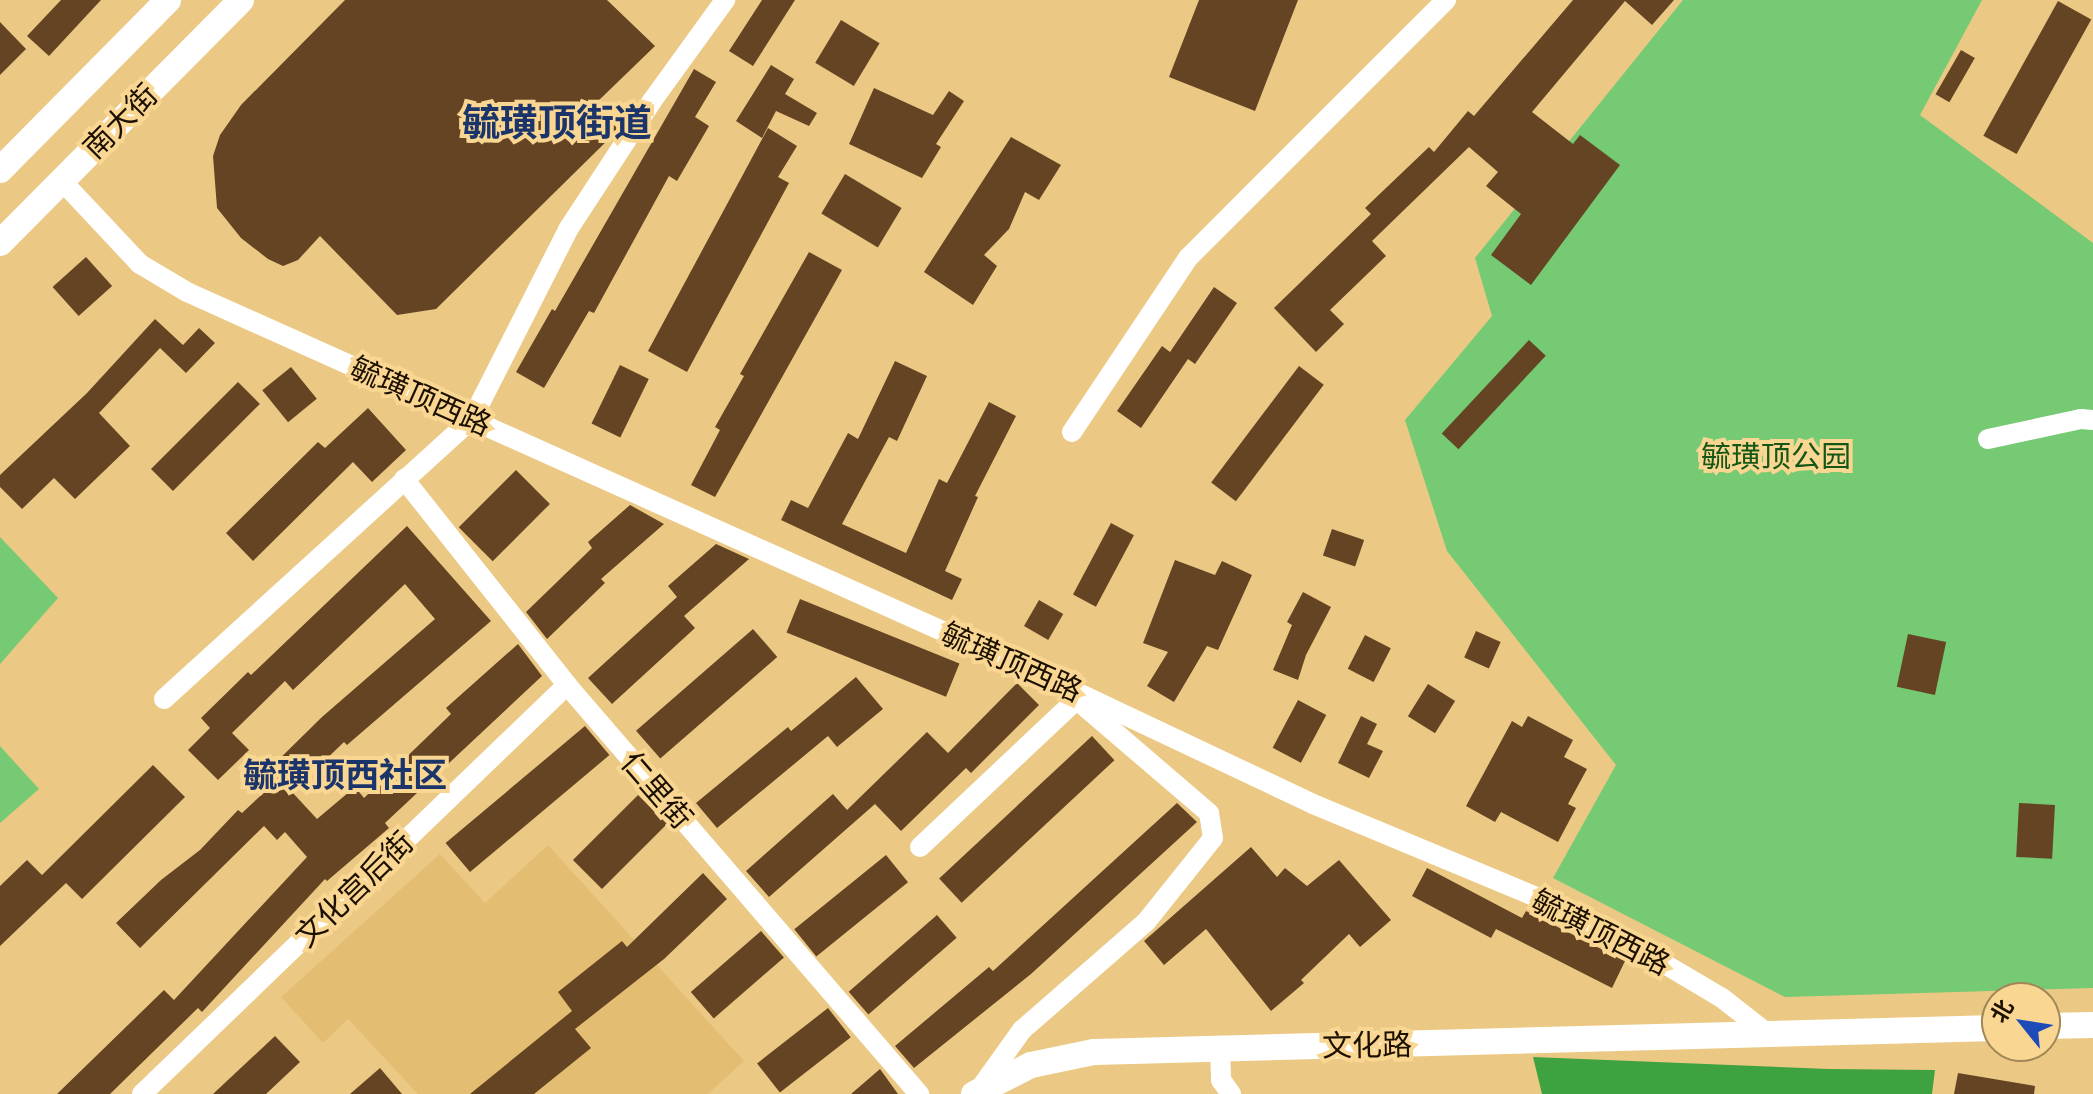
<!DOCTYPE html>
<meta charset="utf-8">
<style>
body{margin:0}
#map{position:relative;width:2093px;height:1094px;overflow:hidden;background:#ebc985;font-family:"Titillium Web","Noto Sans SC",sans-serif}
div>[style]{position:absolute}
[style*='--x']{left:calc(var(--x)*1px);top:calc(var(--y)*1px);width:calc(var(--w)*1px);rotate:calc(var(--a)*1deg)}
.built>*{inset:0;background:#e3bd71}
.green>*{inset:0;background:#75ca73}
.forest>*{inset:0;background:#3fa240}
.building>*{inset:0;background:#654423;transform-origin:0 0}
.minor>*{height:20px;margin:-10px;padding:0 10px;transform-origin:10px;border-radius:10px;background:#fff}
.major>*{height:26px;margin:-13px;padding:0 13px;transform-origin:13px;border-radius:13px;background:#fff}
span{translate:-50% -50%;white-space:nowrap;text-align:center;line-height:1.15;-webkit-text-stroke:8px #f9d692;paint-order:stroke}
.street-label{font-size:30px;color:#1c1000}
.park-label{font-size:30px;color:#155717}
.quarter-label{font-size:34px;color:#1b346a;font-weight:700}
.district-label{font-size:38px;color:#1b346a;font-weight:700}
.north{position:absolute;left:1981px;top:982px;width:80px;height:80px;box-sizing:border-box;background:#f9d692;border:2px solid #a18758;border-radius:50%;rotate:300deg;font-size:22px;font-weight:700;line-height:32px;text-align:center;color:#1c1000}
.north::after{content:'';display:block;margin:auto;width:28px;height:36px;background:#1d4cb9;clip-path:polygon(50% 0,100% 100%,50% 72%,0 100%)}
</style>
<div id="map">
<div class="built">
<div style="clip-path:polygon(548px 845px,744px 1061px,708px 1094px,418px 1094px,348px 1019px,323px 1043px,281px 997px,440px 854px,485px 903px)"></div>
</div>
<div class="green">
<div style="clip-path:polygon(1683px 0,1982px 0,1920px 115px,2093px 243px,2093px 988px,1785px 997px,1553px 878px,1616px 765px,1447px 551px,1405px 420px,1492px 316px,1475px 258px)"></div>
<div style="clip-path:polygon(0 537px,58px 598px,0 664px)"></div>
<div style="clip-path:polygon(0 746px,39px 789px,0 823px)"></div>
</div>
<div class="forest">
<div style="clip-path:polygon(1533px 1057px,1829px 1069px,1935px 1070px,1932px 1094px,1542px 1094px)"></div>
</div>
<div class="building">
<div style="clip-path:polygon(61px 0,101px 0,49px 56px,27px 36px)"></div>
<div style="clip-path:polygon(345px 0,607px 0,655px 46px,594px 105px,618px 129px,616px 132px,436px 309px,397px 315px,320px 236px,298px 260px,283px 266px,268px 259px,241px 238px,217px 208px,213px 156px,220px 135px,241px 105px)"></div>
<div style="clip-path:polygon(762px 0,795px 0,753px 66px,729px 51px)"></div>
<div style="clip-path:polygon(1199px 0,1298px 0,1255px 111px,1169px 77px)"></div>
<div style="clip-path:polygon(1573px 0,1674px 0,1652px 25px,1625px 1px,1532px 112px,1573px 144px,1580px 135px,1620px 165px,1531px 285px,1491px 255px,1521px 214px,1486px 186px,1498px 172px,1469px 147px,1372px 241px,1386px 256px,1330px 310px,1344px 324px,1316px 352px,1274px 308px,1371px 214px,1365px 208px,1429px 147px,1434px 152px,1468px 111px,1474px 116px)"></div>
<div style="left:2058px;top:1px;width:38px;height:154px;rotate:29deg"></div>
<div style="left:841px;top:20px;width:45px;height:50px;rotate:31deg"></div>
<div style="clip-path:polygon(0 22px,26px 49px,0 75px)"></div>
<div style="left:1961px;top:50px;width:16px;height:51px;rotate:30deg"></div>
<div style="clip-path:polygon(771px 65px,794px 79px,785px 94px,817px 113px,809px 126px,776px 111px,762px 138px,736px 121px)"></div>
<div style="clip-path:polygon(694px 69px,716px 82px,695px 117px,709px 126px,677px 181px,669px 176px,594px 313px,589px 311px,544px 388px,516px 372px,552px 309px,555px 311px)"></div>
<div style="clip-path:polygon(874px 88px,933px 115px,949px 91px,964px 101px,936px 144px,941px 147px,922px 178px,849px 144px)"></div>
<div style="clip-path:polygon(768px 128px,797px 146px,778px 177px,789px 183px,687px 372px,648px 351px)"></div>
<div style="clip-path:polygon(1011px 137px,1061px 165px,1039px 200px,1025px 192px,1009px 229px,984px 255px,997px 266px,973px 305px,924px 272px)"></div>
<div style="left:845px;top:174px;width:66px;height:46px;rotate:31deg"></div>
<div style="clip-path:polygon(809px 252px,842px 270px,715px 497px,691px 485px,720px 430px,715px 427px,744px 376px,740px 374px)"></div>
<div style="left:86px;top:257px;width:39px;height:45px;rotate:48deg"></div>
<div style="clip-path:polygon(1214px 287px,1237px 303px,1195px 364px,1188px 359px,1141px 428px,1117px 411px,1162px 346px,1170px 352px)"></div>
<div style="clip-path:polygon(155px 319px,183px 345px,199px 328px,215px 343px,186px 373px,160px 348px,99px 413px,130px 446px,75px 499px,54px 478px,22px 509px,0 487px,0 475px,87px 393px)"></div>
<div style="left:1529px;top:340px;width:23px;height:128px;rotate:43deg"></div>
<div style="clip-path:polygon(895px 361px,927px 376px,897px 441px,889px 437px,842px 524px,906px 553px,939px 479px,947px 483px,989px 402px,1016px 416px,975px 496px,978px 497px,945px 571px,962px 579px,952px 600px,781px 520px,791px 500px,808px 508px,848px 433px,858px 439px)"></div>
<div style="left:620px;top:365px;width:32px;height:65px;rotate:26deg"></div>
<div style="left:1299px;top:366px;width:31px;height:146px;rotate:37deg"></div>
<div style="left:291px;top:367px;width:41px;height:37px;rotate:51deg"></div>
<div style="left:238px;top:382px;width:31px;height:123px;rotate:45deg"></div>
<div style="clip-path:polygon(368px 408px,406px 450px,372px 482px,353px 462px,253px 561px,226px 533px,318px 442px,325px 448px)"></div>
<div style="left:516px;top:470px;width:48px;height:81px;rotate:45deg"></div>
<div style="clip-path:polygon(630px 505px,664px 524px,601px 579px,605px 583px,547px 639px,526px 612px,592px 548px,588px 542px)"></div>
<div style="left:1111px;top:523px;width:26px;height:81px;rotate:28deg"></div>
<div style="clip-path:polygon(407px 526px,491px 621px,347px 745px,344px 742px,292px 792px,317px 819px,355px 787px,364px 798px,451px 714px,446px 708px,518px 644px,542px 676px,385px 823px,389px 828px,327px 881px,325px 879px,202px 1012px,198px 1008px,110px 1094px,57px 1094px,164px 990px,174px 1000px,307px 857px,285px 832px,277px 840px,264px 826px,140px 948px,116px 923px,161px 880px,200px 850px,238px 810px,242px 813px,270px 787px,261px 777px,322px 717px,435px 619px,405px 584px,293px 690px,285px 681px,232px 733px,249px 750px,218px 780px,188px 750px,210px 728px,201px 718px,248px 672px,251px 675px)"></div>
<div style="left:1332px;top:529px;width:34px;height:28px;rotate:19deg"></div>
<div style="clip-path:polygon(716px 544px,749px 559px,684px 616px,695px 628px,612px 704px,588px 678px,677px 597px,668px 586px)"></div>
<div style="clip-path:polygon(1175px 560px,1215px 575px,1222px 561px,1252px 575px,1218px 650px,1207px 646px,1174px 702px,1147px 686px,1168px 652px,1143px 643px)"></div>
<div style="clip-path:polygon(1303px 592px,1331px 607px,1306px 655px,1298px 680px,1273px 670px,1292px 625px,1287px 622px)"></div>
<div style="left:800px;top:599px;width:172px;height:36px;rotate:22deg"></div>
<div style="left:1039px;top:600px;width:28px;height:30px;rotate:30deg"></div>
<div style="left:753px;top:629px;width:37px;height:155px;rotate:49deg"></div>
<div style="left:1476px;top:631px;width:27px;height:29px;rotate:24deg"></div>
<div style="left:1908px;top:634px;width:39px;height:54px;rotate:12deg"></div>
<div style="left:1365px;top:635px;width:29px;height:38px;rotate:27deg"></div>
<div style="clip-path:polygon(856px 677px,883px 709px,837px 747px,828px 736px,717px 828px,696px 803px,788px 727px,791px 731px)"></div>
<div style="clip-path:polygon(1017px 683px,1039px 705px,971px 773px,966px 768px,901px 831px,875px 804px,769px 897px,746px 871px,833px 794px,847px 810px,927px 732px,948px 753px)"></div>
<div style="left:1428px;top:684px;width:32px;height:38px;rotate:32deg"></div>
<div style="left:1298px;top:700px;width:32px;height:54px;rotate:28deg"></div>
<div style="clip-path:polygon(1361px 716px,1377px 724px,1367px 744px,1383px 751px,1369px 778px,1338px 763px)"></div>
<div style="clip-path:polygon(1528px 716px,1573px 740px,1564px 757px,1587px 769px,1568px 804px,1576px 808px,1558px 842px,1501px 812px,1495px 822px,1466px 806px,1512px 721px,1522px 727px)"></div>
<div style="left:585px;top:726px;width:38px;height:182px;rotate:50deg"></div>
<div style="left:1092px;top:736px;width:33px;height:209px;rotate:47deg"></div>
<div style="clip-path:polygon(153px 765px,185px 797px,82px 899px,66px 883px,0 946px,0 886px,27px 860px,42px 875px)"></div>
<div style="left:638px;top:795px;width:41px;height:92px;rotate:45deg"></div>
<div style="clip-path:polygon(1177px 803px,1197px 822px,1031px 974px,914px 1068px,895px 1046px,989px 967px,993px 971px)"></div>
<div style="left:2019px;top:803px;width:36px;height:54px;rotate:3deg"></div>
<div style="clip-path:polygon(1251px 847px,1277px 877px,1285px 868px,1307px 886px,1339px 860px,1391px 920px,1360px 947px,1349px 934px,1301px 980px,1304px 983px,1271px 1011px,1206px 929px,1164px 965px,1144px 941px)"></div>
<div style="left:886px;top:855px;width:35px;height:118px;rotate:51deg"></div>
<div style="clip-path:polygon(1427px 868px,1522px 918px,1526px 911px,1625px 961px,1612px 988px,1496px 929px,1491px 938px,1412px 896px)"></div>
<div style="clip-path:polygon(703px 873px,727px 899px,664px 959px,575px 1029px,591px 1048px,534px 1094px,470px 1094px,572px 1011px,558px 992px,622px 941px,627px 947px)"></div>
<div style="left:937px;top:915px;width:30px;height:117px;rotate:49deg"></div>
<div style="left:761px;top:931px;width:35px;height:93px;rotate:49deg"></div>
<div style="left:828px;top:1008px;width:37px;height:90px;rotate:52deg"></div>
<div style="clip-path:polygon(275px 1036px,300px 1062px,266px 1094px,213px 1094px)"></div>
<div style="clip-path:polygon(380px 1068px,402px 1094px,350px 1094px)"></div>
<div style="clip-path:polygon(880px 1069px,898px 1094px,851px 1094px)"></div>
<div style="clip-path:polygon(1958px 1073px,2035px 1086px,2034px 1094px,1954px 1094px)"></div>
</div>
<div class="minor">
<div style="--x:62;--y:181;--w:114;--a:46.8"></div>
<div style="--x:140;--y:264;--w:55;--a:30.8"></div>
<div style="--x:187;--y:292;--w:931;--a:24.17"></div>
<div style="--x:1036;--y:673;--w:306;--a:25.3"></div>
<div style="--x:1313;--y:804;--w:256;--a:22.6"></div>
<div style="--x:1549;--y:902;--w:135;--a:28.3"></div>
<div style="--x:1668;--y:966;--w:63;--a:30.7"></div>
<div style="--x:1722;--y:998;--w:58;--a:38"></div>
<div style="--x:1072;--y:432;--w:209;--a:-56.3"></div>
<div style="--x:1188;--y:258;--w:365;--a:-45"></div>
<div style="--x:1988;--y:439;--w:95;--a:-12.1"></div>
<div style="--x:2081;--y:419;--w:12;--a:5"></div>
<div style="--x:404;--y:479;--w:263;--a:51.6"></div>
<div style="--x:567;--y:685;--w:540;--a:49.28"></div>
<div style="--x:164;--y:699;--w:416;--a:-42.3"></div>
<div style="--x:472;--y:419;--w:214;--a:-63.1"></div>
<div style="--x:569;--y:228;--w:152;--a:-56.8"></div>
<div style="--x:652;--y:101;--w:125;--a:-54.1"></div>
<div style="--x:920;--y:847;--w:216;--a:-43.3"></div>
<div style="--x:1220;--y:1048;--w:32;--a:88"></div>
<div style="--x:1221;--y:1080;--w:17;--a:54"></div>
<div style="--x:979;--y:1090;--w:74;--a:-54.4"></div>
<div style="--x:1022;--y:1030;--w:164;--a:-41.1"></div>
<div style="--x:1146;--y:922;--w:107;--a:-51.4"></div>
<div style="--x:1213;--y:838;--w:25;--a:-99"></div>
<div style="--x:1209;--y:813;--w:177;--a:-139.4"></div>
<div style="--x:142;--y:1094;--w:590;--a:-43.9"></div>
</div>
<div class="major">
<div style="--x:0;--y:170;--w:239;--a:-45.3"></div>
<div style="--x:0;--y:243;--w:342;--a:-45.2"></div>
<div style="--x:2045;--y:1026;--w:48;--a:-1.2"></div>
<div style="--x:974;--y:1094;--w:64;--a:-27"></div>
<div style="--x:1031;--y:1065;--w:64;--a:-11.7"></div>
<div style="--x:1094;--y:1052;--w:903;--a:-1.52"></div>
</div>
<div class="street-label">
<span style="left:120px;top:121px;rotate:-45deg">南大街</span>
<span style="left:421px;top:396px;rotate:24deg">毓璜顶西路</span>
<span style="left:1012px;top:662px;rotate:24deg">毓璜顶西路</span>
<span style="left:657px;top:790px;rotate:49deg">仁里街</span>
<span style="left:354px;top:889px;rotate:-44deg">文化宫后街</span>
<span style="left:1601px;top:932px;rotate:27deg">毓璜顶西路</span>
<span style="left:1367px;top:1045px;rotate:-1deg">文化路</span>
</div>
<div class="park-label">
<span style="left:1776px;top:456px">毓璜顶公园</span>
</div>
<div class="quarter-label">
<span style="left:345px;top:775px">毓璜顶西社区</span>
</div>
<div class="district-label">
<span style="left:557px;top:123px">毓璜顶街道</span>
</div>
<div class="north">北</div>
</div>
